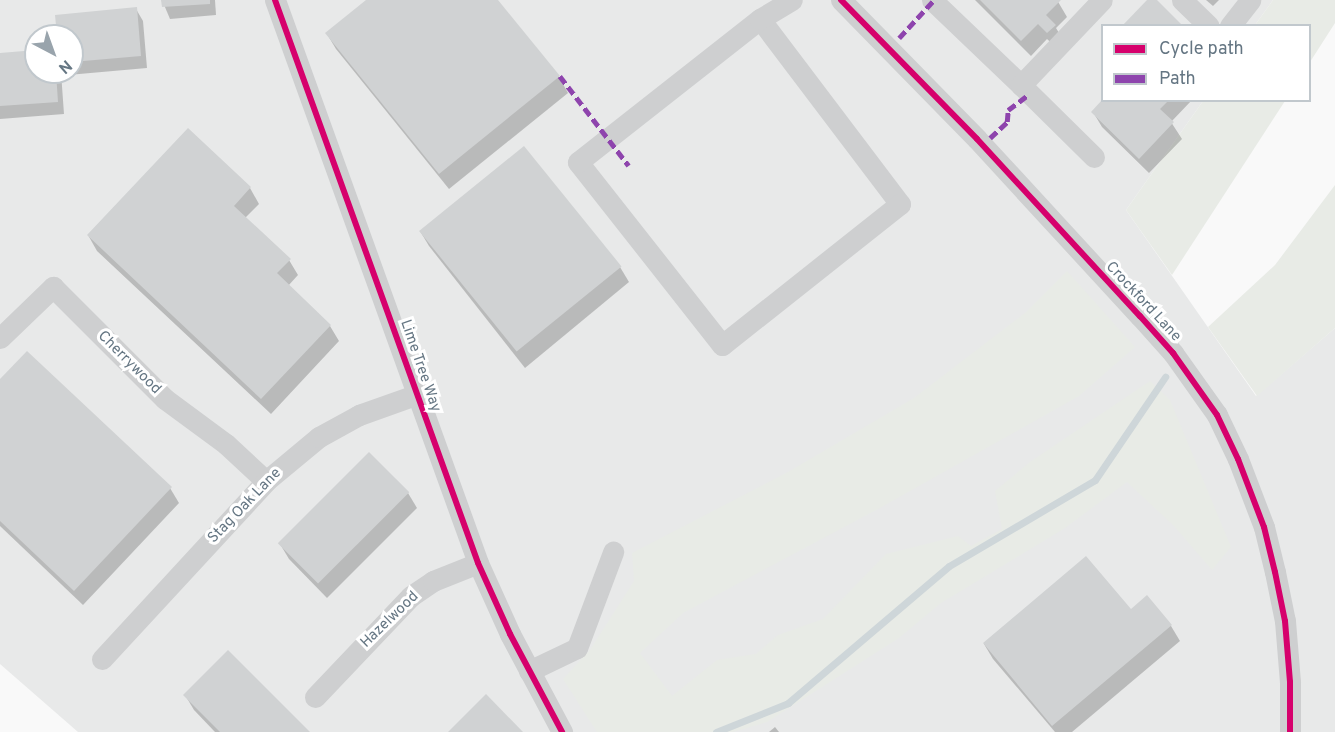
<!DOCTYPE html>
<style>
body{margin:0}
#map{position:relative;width:1335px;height:732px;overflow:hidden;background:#f9f9f9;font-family:Overpass,sans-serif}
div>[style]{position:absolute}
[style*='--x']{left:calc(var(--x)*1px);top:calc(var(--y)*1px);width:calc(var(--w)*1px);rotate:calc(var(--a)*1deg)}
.built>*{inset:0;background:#e8e9e9}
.green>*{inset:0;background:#e8ebe6}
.shadow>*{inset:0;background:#0003}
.stream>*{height:7px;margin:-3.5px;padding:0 3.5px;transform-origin:3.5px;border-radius:3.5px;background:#ced6d9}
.building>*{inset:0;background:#d0d2d3;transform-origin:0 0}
.minor>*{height:21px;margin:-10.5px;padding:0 10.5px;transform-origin:10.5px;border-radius:10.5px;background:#cecfd0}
.quiet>*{height:4.5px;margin-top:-2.25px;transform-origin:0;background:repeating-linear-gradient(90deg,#8e44ad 0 9px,transparent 0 13.5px)}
.cycleway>*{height:6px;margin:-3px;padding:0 3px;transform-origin:3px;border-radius:3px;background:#d6006c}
span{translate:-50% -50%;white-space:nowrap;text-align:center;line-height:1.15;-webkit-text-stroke:6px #fff;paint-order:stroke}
.street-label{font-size:15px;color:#657683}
.legend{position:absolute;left:1101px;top:24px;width:210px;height:78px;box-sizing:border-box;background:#fff;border:2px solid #c1c8cd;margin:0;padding:8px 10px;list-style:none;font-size:18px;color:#657683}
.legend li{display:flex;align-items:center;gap:12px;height:30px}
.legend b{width:30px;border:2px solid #c1c8cd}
.north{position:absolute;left:24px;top:24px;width:60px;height:60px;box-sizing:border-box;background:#fff;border:2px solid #c1c8cd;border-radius:50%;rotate:139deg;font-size:16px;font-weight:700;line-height:24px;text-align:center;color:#657683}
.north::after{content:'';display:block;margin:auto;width:21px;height:27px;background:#99a4ac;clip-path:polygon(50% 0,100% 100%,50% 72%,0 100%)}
</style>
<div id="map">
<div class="built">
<div style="clip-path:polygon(evenodd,0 0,1273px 0,1255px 25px,1102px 26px,1102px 100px,1203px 101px,1126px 210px,1256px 396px,1335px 328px,1335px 732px,78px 732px,0 664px,0 0,36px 36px,72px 36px,72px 72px,36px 72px,36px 36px)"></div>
</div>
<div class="green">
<div style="clip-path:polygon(1273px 0,1335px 0,1335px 23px,1310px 62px,1310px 26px,1255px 25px)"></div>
<div style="clip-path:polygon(1203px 101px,1285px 101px,1172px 275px,1126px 210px)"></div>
<div style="clip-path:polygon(1335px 185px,1335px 328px,1257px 396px,1208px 327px,1275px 265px)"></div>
<div style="clip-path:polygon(1067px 271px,1135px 347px,1079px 396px,878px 509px,683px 613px,640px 653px,672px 696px,717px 660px,756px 654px,778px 635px,823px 619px,886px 554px,958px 536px,971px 546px,1002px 529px,995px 491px,1030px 462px,1150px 381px,1170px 400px,1231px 547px,1212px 570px,1174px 526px,1127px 482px,1065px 528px,941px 603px,899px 638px,767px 722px,733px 732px,597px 732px,563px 679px,590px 650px,634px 581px,632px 553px,788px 472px,914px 398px,1025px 313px)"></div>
</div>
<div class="shadow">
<div style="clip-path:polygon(162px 0,215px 0,216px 15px,170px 19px)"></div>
<div style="clip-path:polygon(369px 0,497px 0,559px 77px,568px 93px,449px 189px,336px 49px,327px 34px)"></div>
<div style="clip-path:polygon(975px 0,1057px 0,1067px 17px,1056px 28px,1064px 41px,1057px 48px,1047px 39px,1031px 56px)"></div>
<div style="clip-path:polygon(1206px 0,1219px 0,1213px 6px)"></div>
<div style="clip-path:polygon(136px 9px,143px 21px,147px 68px,68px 75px,66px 72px,72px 72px,72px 36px,59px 36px)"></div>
<div style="clip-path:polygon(36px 52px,36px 72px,61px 72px,64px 114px,0 119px,0 54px)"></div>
<div style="clip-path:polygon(1104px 100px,1192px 100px,1171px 122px,1182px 139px,1149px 173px,1102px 127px,1093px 112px)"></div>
<div style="clip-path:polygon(188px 130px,250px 188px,259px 204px,245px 218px,289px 260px,298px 275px,288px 286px,330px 326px,339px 341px,271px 414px,97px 251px,88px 235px)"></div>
<div style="clip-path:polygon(420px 231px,620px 267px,629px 282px,525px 368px,429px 246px)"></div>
<div style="clip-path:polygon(0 382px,170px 488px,179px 503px,83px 605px,0 526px)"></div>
<div style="clip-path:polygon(408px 493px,417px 508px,327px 598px,289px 559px,280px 544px)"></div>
<div style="clip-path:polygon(1131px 611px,1171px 626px,1180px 641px,1072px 732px,1055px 732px,993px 659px,984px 644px)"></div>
<div style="clip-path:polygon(185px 695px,308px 732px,215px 732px,194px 710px)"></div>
<div style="clip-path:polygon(775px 727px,779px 732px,769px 732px)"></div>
</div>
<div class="stream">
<div style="--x:716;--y:732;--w:78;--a:-21.9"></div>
<div style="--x:788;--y:703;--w:211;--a:-40.4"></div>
<div style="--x:949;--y:566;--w:169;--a:-30.5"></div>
<div style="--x:1095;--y:480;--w:125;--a:-55.8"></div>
</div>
<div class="building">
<div style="clip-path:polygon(161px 0,210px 0,210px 4px,162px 7px)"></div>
<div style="clip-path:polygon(366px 0,498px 0,560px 76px,439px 174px,325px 33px)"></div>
<div style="clip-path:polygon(980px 0,1061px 0,1046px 15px,1056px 25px,1047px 33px,1038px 24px,1021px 41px)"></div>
<div style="clip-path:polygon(1147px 0,1157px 0,1183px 26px,1122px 26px)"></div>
<div style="clip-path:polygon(137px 7px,141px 56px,72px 62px,72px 36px,57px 36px,55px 15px)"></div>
<div style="clip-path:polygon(36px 50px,36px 72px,56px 72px,58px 102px,0 106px,0 53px)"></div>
<div style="clip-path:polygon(1102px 100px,1169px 100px,1160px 109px,1174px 122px,1139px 159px,1091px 112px)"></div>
<div style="clip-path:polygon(188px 128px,251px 187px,234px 206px,291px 259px,277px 273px,331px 325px,261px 399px,87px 235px)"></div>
<div style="left:524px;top:146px;width:155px;height:135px;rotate:51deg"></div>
<div style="clip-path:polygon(27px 351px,172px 487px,74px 591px,0 521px,0 379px)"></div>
<div style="left:369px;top:452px;width:57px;height:129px;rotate:45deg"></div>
<div style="clip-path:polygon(1086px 556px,1131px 609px,1147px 595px,1172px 625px,1052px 726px,983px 643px)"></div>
<div style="clip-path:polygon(228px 650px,310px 732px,220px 732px,183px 695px)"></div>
<div style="clip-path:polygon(486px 694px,523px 732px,448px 732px)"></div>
</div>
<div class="minor">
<div style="--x:275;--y:0;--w:598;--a:70.17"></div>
<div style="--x:478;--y:563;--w:78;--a:65.7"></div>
<div style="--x:510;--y:634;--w:111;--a:62"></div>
<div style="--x:841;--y:0;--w:194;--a:45.6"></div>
<div style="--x:977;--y:139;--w:241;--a:47.4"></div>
<div style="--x:1140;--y:316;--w:50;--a:48.3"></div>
<div style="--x:1173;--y:353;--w:76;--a:54.6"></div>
<div style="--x:1217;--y:415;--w:49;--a:64.5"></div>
<div style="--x:1238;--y:459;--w:73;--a:69.1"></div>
<div style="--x:1264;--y:527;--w:46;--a:76.3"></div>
<div style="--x:1275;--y:572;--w:50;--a:78.5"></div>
<div style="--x:1285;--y:621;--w:61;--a:85.3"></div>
<div style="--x:1290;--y:682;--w:50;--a:90"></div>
<div style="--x:932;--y:0;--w:123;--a:43.7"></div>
<div style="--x:1182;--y:0;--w:37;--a:44"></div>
<div style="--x:760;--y:19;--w:232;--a:52.9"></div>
<div style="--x:900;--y:204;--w:227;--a:141.6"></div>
<div style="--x:722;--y:345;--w:233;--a:-128.2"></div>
<div style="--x:578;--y:162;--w:231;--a:-38.2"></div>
<div style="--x:760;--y:19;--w:37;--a:-31"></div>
<div style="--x:1230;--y:26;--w:33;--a:-52"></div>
<div style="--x:1094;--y:157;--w:103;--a:-135.4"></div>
<div style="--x:1021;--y:85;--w:117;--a:-46.4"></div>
<div style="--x:0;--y:338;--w:74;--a:-43.9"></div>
<div style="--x:53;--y:287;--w:158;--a:45"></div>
<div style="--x:165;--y:399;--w:76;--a:36.4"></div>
<div style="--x:226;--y:444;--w:54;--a:42.8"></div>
<div style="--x:102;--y:659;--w:242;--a:-47.3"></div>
<div style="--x:266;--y:481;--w:69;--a:-39.7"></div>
<div style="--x:319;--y:437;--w:46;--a:-28.8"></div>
<div style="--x:359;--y:415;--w:63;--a:-19.6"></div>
<div style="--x:529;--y:671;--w:53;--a:-25.6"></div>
<div style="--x:577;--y:648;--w:103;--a:-69.4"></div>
<div style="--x:315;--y:697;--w:139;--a:-46.5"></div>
<div style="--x:411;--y:596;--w:27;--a:-34"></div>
<div style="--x:433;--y:581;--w:48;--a:-21.8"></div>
</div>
<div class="quiet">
<div style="--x:899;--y:38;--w:50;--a:-47.4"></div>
<div style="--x:560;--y:76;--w:113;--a:52.5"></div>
<div style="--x:990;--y:138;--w:23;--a:-43"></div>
<div style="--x:1007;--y:122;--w:12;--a:-85"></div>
<div style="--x:1008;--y:110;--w:26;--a:-37"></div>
</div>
<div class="cycleway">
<div style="--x:275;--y:0;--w:598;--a:70.17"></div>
<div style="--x:478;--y:563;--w:78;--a:65.7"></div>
<div style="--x:510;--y:634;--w:111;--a:62"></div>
<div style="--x:841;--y:0;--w:194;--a:45.6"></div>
<div style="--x:977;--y:139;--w:241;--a:47.4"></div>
<div style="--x:1140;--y:316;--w:50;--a:48.3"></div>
<div style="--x:1173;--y:353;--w:76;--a:54.6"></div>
<div style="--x:1217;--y:415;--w:49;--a:64.5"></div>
<div style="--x:1238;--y:459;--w:73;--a:69.1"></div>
<div style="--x:1264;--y:527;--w:46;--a:76.3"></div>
<div style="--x:1275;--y:572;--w:50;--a:78.5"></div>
<div style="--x:1285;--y:621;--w:61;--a:85.3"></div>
<div style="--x:1290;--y:682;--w:50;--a:90"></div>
</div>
<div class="street-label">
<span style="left:1143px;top:302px;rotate:47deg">Crockford Lane</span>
<span style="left:129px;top:363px;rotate:45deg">Cherrywood</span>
<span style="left:420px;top:366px;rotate:71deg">Lime Tree Way</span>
<span style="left:245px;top:506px;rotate:-46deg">Stag Oak Lane</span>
<span style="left:390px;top:620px;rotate:-44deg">Hazelwood</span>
</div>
<ul class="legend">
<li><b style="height:8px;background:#d6006c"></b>Cycle path</li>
<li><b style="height:8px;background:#8e44ad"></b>Path</li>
</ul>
<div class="north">N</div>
</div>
